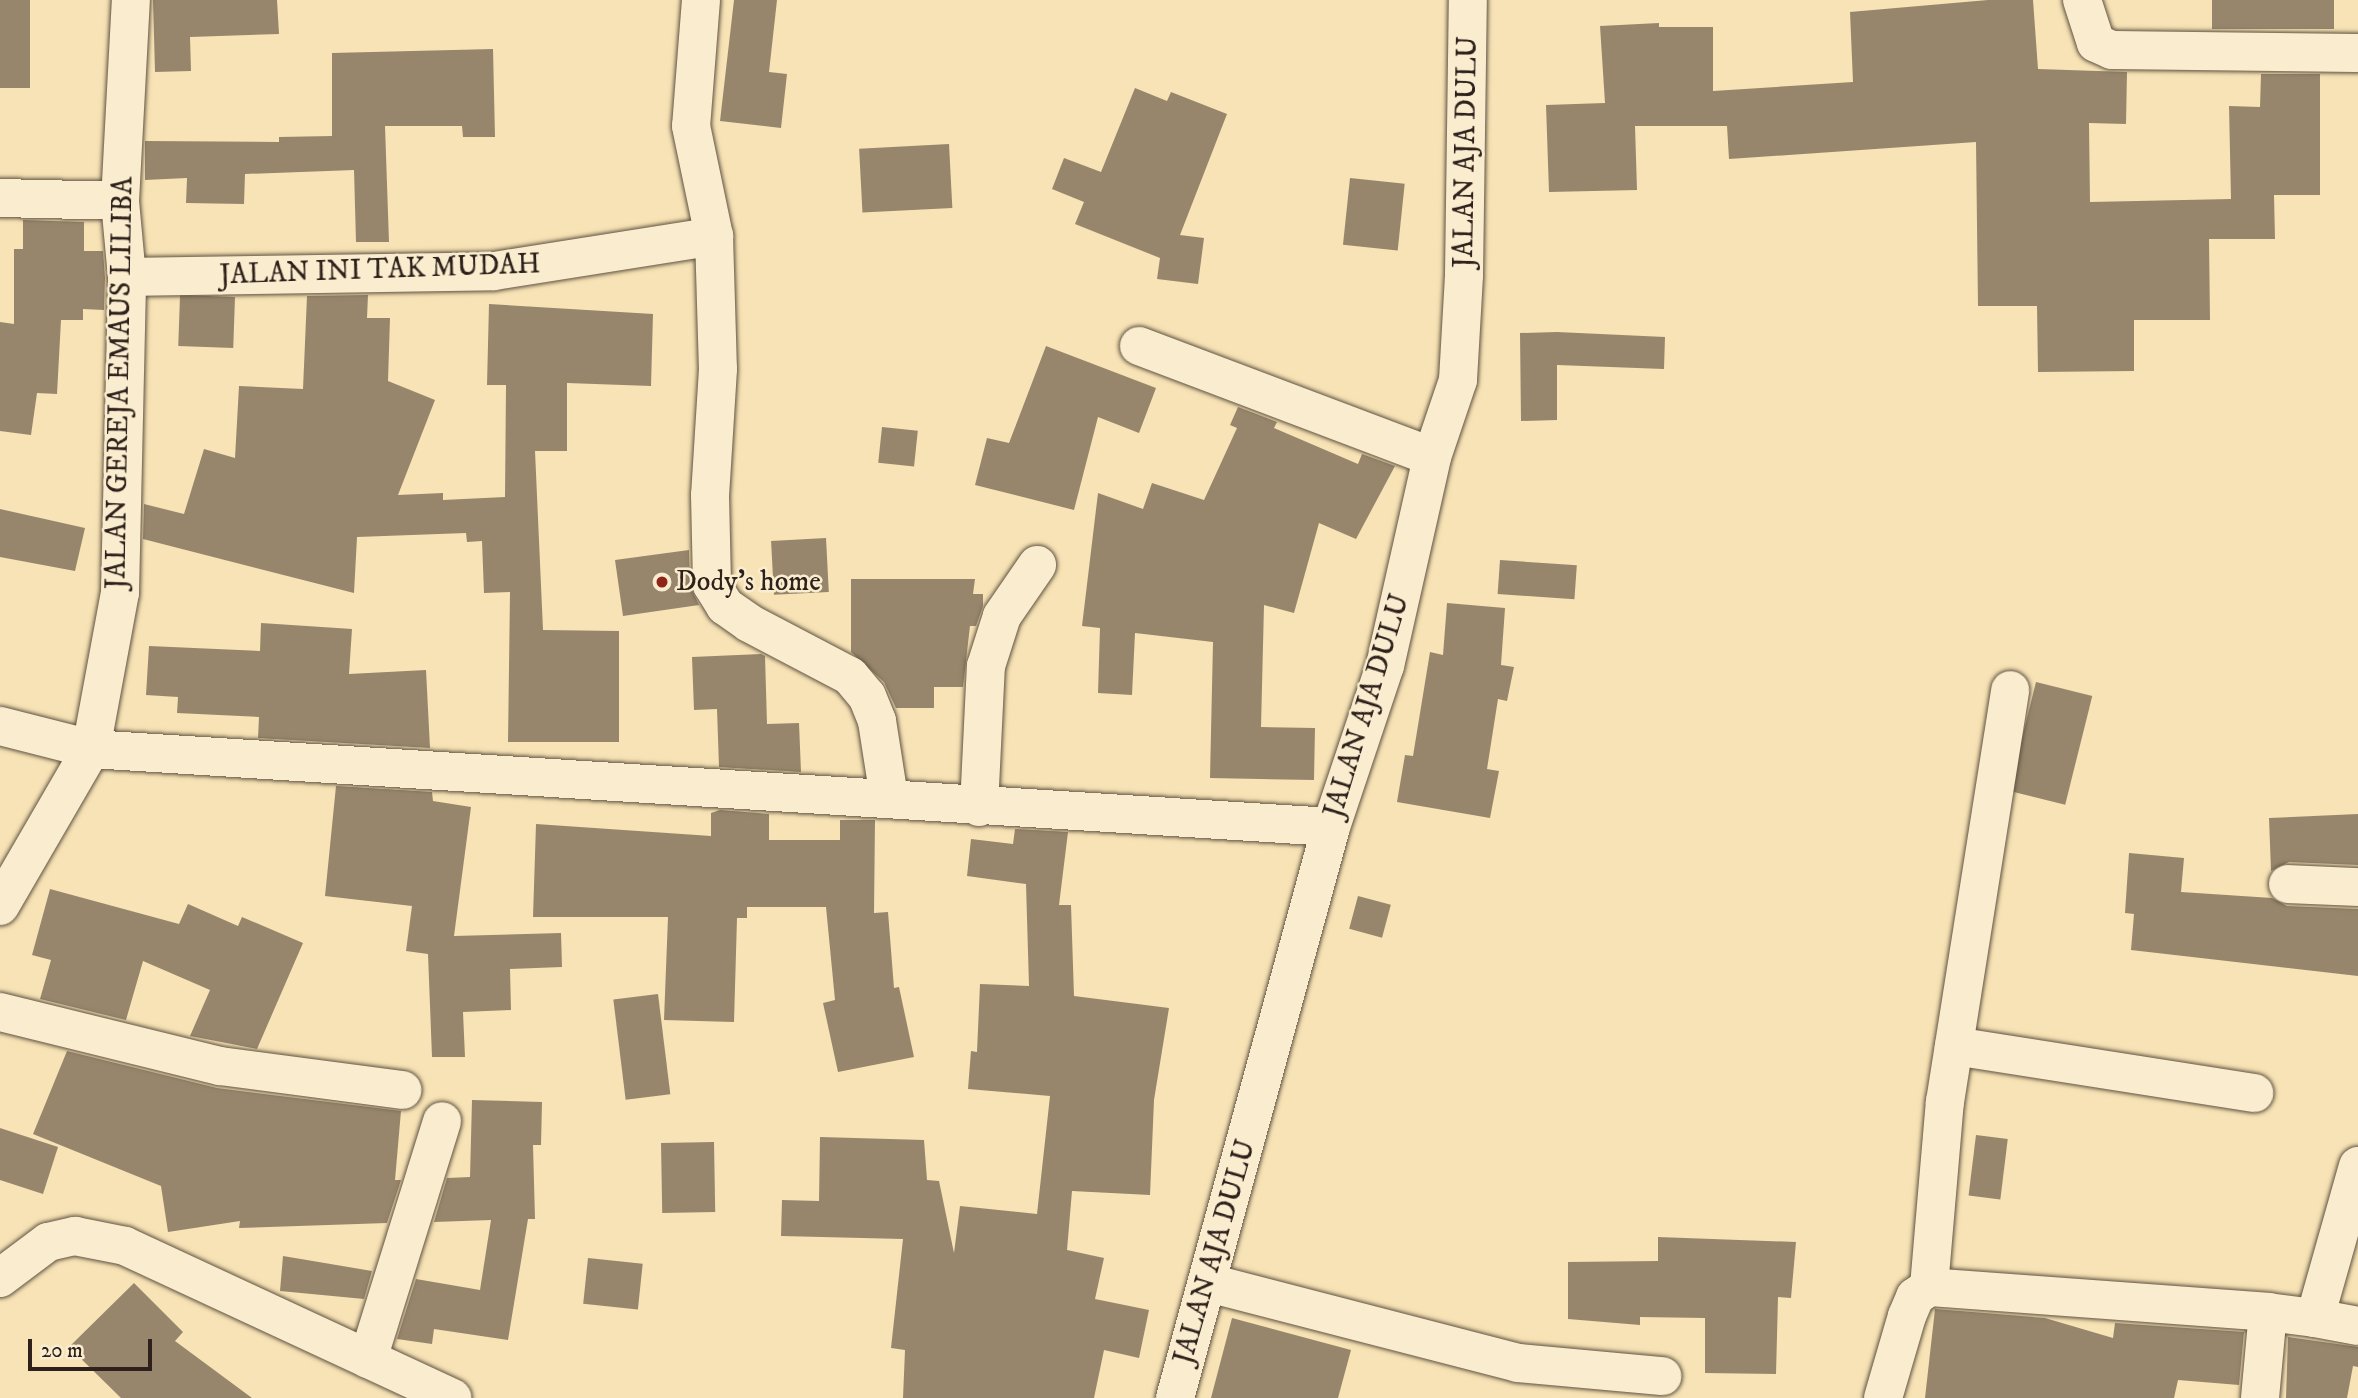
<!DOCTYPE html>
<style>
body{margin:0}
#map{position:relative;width:2358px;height:1398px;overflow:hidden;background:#f7e3b5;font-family:"IM FELL DW Pica",serif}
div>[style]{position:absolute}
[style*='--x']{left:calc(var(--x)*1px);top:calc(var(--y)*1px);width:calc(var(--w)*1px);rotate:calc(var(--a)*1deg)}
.building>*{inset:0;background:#97866c;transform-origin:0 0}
.roads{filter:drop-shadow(0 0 2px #605242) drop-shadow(0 0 2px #605242)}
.minor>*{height:38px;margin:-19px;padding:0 19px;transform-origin:19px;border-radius:19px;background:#faedcf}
.tertiary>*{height:38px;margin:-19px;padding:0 19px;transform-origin:19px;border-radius:19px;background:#faedcf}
.dots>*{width:19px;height:19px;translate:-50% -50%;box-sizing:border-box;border:4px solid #faedcf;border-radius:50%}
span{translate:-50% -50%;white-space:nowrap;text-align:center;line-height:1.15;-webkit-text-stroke:5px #faedcf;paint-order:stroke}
.street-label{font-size:28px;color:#2e211c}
.poi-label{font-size:28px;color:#2e211c}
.left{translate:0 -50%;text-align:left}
.scale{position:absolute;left:28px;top:1339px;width:124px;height:32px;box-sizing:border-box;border:4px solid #2e211c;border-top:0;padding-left:9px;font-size:21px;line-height:24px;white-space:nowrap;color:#2e211c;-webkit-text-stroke:5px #faedcf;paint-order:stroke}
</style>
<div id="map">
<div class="building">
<div style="left:0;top:0;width:30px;height:88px"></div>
<div style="clip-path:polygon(153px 0,277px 0,279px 34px,190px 37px,191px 71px,155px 72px)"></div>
<div style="clip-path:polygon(734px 0,777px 0,769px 72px,787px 74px,781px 128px,720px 121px)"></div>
<div style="clip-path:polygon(1988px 0,2033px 0,2038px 69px,2127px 72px,2126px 124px,2089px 123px,2090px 202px,2231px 199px,2229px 106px,2260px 107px,2261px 74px,2320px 74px,2320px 195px,2274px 195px,2275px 239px,2209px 239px,2210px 320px,2134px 320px,2134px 371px,2038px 372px,2037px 306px,1978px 306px,1976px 142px,1729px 159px,1727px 126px,1635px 126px,1637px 190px,1549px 192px,1546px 105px,1605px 103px,1600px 26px,1659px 23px,1659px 27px,1713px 27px,1713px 91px,1853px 82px,1850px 12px)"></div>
<div style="left:2212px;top:0;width:122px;height:29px"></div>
<div style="clip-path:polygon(493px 49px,495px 137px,463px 137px,462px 126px,385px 126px,389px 242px,356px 242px,354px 170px,245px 174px,244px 204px,186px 203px,187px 178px,145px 180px,145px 141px,279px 142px,279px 137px,332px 136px,332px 53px)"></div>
<div style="clip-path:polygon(1135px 88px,1167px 101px,1171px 92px,1227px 114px,1180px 235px,1204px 238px,1198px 284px,1157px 279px,1160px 258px,1075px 224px,1084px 202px,1052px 189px,1064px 158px,1101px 172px)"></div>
<div style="left:949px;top:144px;width:64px;height:90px;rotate:87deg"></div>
<div style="left:1350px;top:178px;width:55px;height:67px;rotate:6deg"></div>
<div style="clip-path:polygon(23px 220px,84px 222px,84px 251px,103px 251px,105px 278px,104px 310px,83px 309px,83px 320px,61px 320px,57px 394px,37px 393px,31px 435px,0 431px,0 322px,14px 324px,14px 249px,23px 249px)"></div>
<div style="clip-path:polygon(368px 295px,367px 318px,390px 318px,388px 381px,435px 400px,398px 495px,443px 493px,443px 500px,505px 497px,506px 385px,487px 385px,489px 304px,653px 314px,651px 386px,567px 383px,567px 451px,535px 451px,543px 630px,619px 631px,619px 742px,508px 742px,510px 592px,484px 593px,482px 541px,467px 542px,466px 533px,357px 537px,354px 593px,143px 539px,144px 504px,184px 514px,204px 449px,235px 458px,239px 386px,303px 389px,307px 296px)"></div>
<div style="left:235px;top:297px;width:51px;height:55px;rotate:92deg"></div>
<div style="clip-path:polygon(1557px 332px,1665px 337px,1664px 369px,1557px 365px,1557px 420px,1521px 421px,1520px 333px)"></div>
<div style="clip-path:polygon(1046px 346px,1156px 388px,1139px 433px,1098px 417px,1074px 510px,975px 485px,987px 438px,1009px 443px)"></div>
<div style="clip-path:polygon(1238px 407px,1277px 422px,1274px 428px,1358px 464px,1362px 454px,1395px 466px,1356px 539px,1319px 523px,1294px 613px,1264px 605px,1261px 727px,1315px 728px,1314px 780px,1210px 778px,1213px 642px,1135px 633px,1132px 695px,1098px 693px,1100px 628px,1082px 626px,1098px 493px,1143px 509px,1152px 483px,1204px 500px,1237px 428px,1230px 425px)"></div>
<div style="left:882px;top:427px;width:36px;height:36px;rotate:6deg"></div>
<div style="clip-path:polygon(0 509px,85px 528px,75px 571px,0 557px)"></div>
<div style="left:826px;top:538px;width:54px;height:55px;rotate:87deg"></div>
<div style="clip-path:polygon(689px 550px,690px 586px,699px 605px,623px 616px,615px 560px)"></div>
<div style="left:1500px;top:560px;width:77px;height:34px;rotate:4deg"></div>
<div style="clip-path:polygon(851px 579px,975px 579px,973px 594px,983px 594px,983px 606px,976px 626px,970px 626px,963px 687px,934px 687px,934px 708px,896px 708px,884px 682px,851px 652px)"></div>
<div style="clip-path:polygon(1447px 603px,1505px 608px,1501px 665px,1514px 667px,1507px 701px,1498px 699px,1487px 769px,1499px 771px,1490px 818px,1397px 802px,1405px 755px,1413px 756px,1430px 652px,1443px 655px)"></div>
<div style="clip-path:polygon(261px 623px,352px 629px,349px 674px,426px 670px,430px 748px,258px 738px,259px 717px,177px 713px,178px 697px,146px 695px,149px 646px,260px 651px)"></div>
<div style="clip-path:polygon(761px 654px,765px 656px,767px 724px,799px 723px,801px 772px,719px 767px,717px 709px,694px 710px,692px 657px)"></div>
<div style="left:2036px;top:682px;width:58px;height:112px;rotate:14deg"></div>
<div style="clip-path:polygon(336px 786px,432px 792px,433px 801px,471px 807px,454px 936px,561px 933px,562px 967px,510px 969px,511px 1010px,463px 1012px,465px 1057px,432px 1057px,428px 954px,406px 951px,412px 906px,325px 896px)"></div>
<div style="clip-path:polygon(720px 810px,769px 814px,769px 840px,840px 840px,840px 820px,875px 820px,874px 913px,888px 912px,894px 988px,899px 987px,914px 1057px,838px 1072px,823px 1003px,835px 1000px,826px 907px,747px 907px,747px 918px,737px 918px,734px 1022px,664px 1020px,668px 917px,533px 917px,536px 824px,711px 836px,711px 813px)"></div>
<div style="clip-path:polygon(2358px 814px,2358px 865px,2289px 862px,2271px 871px,2269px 818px)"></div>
<div style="clip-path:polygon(1015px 829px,1068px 832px,1059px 905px,1071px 905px,1074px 996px,1169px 1008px,1154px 1100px,1150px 1195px,1072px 1191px,1067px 1250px,1104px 1258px,1095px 1299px,1149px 1310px,1139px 1358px,1104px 1350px,1094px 1398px,903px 1398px,905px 1350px,891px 1348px,903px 1239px,781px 1236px,782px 1200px,819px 1201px,820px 1137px,924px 1140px,927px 1180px,939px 1181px,954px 1253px,960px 1206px,1037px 1214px,1050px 1096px,968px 1089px,971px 1051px,977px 1052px,980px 984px,1029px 986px,1026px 884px,967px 876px,971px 839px,1013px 844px)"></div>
<div style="clip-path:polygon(2129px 853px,2184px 858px,2181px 892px,2272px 898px,2287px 906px,2358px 909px,2358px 976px,2131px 950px,2134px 914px,2125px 913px)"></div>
<div style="clip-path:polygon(50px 889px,179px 924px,188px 904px,238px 926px,242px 917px,303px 943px,257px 1049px,190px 1036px,210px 990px,143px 961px,126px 1020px,40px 999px,51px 960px,32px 955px)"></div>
<div style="left:1358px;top:896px;width:34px;height:34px;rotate:15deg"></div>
<div style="left:658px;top:994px;width:101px;height:45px;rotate:83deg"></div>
<div style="clip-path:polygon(67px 1051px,217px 1088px,401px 1111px,395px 1180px,401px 1180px,387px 1223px,239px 1228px,240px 1221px,168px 1232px,161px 1186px,33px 1134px)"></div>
<div style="clip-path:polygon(472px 1100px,542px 1102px,541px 1145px,533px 1145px,535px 1219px,528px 1219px,508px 1340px,434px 1329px,432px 1344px,397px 1339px,416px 1279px,480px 1290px,491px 1220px,434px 1222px,447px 1178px,470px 1177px)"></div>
<div style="clip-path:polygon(0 1128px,58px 1147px,43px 1194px,0 1180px)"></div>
<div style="left:1976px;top:1135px;width:32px;height:61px;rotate:7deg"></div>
<div style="left:714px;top:1142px;width:70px;height:53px;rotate:89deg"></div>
<div style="clip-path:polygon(1658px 1237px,1796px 1242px,1791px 1298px,1778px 1297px,1776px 1374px,1705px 1373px,1705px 1318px,1640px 1317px,1640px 1325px,1568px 1319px,1568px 1262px,1658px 1261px)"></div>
<div style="clip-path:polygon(283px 1256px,372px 1271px,364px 1299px,280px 1291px)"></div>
<div style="left:588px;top:1258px;width:55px;height:46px;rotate:6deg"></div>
<div style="clip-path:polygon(134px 1283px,183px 1332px,175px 1341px,252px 1398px,121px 1398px,69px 1347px)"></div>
<div style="clip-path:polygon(1935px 1309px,2045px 1318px,2113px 1338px,2115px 1323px,2244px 1332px,2239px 1385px,2178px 1380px,2174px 1398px,1925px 1398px)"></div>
<div style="clip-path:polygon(1232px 1318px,1351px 1350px,1338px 1398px,1211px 1398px)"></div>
<div style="clip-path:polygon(2288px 1337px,2358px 1347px,2358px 1367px,2353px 1366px,2347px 1398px,2286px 1398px)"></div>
</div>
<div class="roads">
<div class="minor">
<div style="--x:701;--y:0;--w:126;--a:94.5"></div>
<div style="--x:691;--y:126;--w:112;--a:78.2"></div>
<div style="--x:2082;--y:0;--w:45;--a:72"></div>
<div style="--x:2096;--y:43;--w:17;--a:24"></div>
<div style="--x:2112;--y:50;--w:246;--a:0.7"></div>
<div style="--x:0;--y:198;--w:120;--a:1.4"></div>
<div style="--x:127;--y:277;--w:367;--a:-0.9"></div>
<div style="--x:494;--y:271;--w:223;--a:-9"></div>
<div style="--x:714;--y:236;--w:133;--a:88.3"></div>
<div style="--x:718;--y:369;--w:126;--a:93.6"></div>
<div style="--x:710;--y:495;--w:90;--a:88.7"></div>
<div style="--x:712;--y:585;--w:25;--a:58"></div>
<div style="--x:725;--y:606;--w:29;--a:35"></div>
<div style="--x:749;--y:623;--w:114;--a:27.7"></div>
<div style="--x:850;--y:676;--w:26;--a:50"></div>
<div style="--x:867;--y:696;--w:27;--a:68"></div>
<div style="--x:877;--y:721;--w:78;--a:81.1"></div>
<div style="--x:1139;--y:346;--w:313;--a:20.7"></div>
<div style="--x:0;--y:726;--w:94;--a:14.2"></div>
<div style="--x:91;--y:749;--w:1242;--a:3.6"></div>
<div style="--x:979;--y:807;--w:141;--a:-87.2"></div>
<div style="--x:986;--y:666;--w:52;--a:-72.3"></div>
<div style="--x:1002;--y:616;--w:62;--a:-55.5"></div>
<div style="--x:2288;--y:884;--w:70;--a:2.5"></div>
<div style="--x:0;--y:906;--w:181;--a:-59.9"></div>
<div style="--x:91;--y:749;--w:159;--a:-79.5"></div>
<div style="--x:120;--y:593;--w:316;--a:-88.7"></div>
<div style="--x:127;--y:277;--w:76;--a:-95.3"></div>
<div style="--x:120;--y:201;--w:201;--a:-86.9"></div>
<div style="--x:0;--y:1012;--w:227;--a:13.8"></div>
<div style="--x:220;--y:1066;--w:184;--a:7.5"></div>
<div style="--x:1954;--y:1046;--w:304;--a:8.9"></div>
<div style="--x:0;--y:1278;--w:60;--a:-36.9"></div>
<div style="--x:48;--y:1242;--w:28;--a:-13"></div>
<div style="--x:75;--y:1236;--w:51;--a:11.3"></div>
<div style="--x:125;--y:1246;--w:361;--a:24.9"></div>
<div style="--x:1209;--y:1283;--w:319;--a:14.5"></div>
<div style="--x:1518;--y:1363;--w:145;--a:5.2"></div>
<div style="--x:1929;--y:1287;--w:186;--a:-85.1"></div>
<div style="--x:1945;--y:1102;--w:417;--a:-81"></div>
<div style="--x:2315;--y:1318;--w:44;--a:10.5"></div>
<div style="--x:368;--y:1359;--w:249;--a:-72.7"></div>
<div style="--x:1883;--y:1398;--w:85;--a:-73.7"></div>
<div style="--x:1907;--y:1316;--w:21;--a:-67"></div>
<div style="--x:1915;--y:1297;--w:17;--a:-36"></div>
<div style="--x:1929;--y:1287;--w:340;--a:4.2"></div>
<div style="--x:2260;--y:1398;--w:86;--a:-84.7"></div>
<div style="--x:2268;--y:1312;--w:47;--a:7.3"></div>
<div style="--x:2315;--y:1318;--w:158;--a:-74.2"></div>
</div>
<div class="tertiary">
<div style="--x:1175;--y:1398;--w:592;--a:-74.72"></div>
<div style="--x:1331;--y:827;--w:170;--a:-71.5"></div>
<div style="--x:1385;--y:666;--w:214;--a:-77.3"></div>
<div style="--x:1432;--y:457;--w:81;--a:-71.3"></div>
<div style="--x:1458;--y:380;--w:105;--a:-86.7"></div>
<div style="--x:1464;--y:275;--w:275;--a:-89.2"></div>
</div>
</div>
<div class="dots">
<div style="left:662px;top:582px;background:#8f2418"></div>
</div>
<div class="street-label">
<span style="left:1466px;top:152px;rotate:-89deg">JALAN AJA DULU</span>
<span style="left:380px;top:270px;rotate:-2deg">JALAN INI TAK MUDAH</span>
<span style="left:120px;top:383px;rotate:-89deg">JALAN GEREJA EMAUS LILIBA</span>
<span style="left:1367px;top:706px;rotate:-73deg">JALAN AJA DULU</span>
<span style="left:1215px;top:1252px;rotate:-74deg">JALAN AJA DULU</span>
</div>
<div class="poi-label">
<span class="left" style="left:676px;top:582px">Dody's home</span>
</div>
<div class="scale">20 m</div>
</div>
